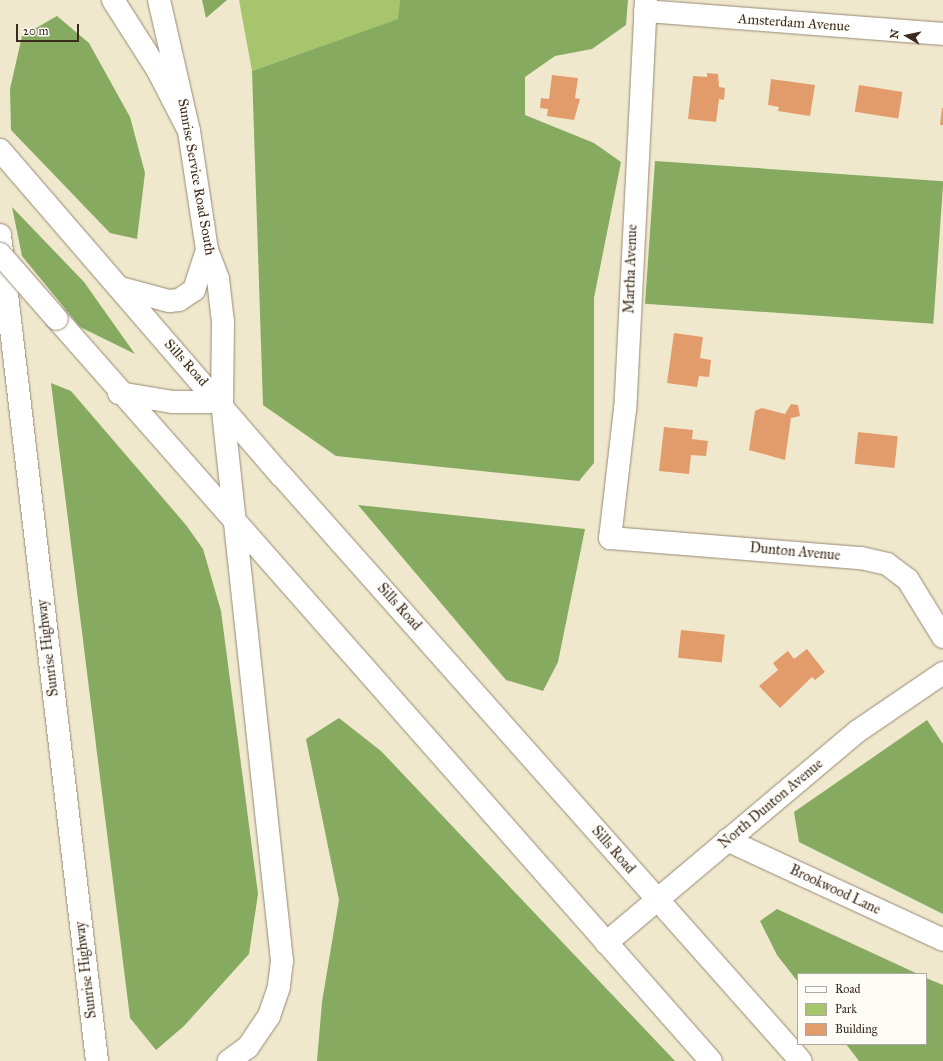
<!DOCTYPE html>
<style>
body{margin:0}
#map{position:relative;width:943px;height:1061px;overflow:hidden;background:#f0e8cd;font-family:"IM FELL Great Primer",serif}
div>[style]{position:absolute}
[style*='--x']{left:calc(var(--x)*1px);top:calc(var(--y)*1px);width:calc(var(--w)*1px);rotate:calc(var(--a)*1deg)}
.green>*{inset:0;background:#a7c56d}
.forest>*{inset:0;background:#85aa60;transform-origin:0 0}
.building>*{inset:0;background:#e29c6b;transform-origin:0 0}
.roads{filter:drop-shadow(0 0 1px #968976) drop-shadow(0 0 1px #968976)}
.minor>*{height:22px;margin:-11px;padding:0 11px;transform-origin:11px;border-radius:11px;background:#fff}
.major>*{height:22px;margin:-11px;padding:0 11px;transform-origin:11px;border-radius:11px;background:#fff}
.highway>*{height:22px;margin:-11px;padding:0 11px;transform-origin:11px;border-radius:11px;background:#fff}
.bridges{filter:drop-shadow(0 0 1px #968976) drop-shadow(0 0 1px #968976)}
.major-bridge>*{height:22px;margin:-11px;padding:0 11px;transform-origin:11px;border-radius:11px;background:#fff}
span{translate:-50% -50%;white-space:nowrap;text-align:center;line-height:1.15;-webkit-text-stroke:3px #fdfcf7;paint-order:stroke}
.street-label{font-size:14px;color:#3b2a1e}
.legend{position:absolute;left:797px;top:973px;width:130px;height:72px;box-sizing:border-box;background:#fdfcf7;border:1px solid #afa8a0;margin:0;padding:5px 7px;list-style:none;font-size:12px;color:#3b2a1e}
.legend li{display:flex;align-items:center;gap:8px;height:20px}
.legend b{width:20px;border:1px solid #afa8a0}
.north{position:absolute;left:887px;top:16px;width:40px;height:40px;-webkit-text-stroke:3px #fdfcf7;paint-order:stroke;rotate:279deg;font-size:11px;font-weight:700;line-height:16px;text-align:center;color:#3b2a1e}
.north::after{content:'';display:block;margin:auto;width:14px;height:18px;background:#3b2a1e;clip-path:polygon(50% 0,100% 100%,50% 72%,0 100%)}
.scale{position:absolute;left:16px;top:24px;width:63px;height:18px;box-sizing:border-box;border:2px solid #3b2a1e;border-top:0;padding-left:5px;font-size:12px;line-height:14px;white-space:nowrap;color:#3b2a1e;-webkit-text-stroke:3px #fdfcf7;paint-order:stroke}
</style>
<div id="map">
<div class="green">
<div style="clip-path:polygon(239px 0,400px 0,399px 19px,252px 71px)"></div>
</div>
<div class="forest">
<div style="clip-path:polygon(202px 0,227px 0,206px 18px)"></div>
<div style="clip-path:polygon(400px 0,628px 0,626px 25px,592px 49px,555px 56px,525px 77px,525px 115px,594px 143px,621px 162px,594px 298px,594px 463px,579px 481px,336px 456px,263px 405px,252px 71px,398px 19px)"></div>
<div style="clip-path:polygon(57px 16px,89px 43px,130px 117px,145px 173px,137px 239px,110px 233px,11px 130px,10px 89px,22px 36px)"></div>
<div style="left:655px;top:161px;width:289px;height:143px;rotate:4deg"></div>
<div style="clip-path:polygon(12px 207px,84px 282px,135px 354px,80px 327px,22px 256px)"></div>
<div style="clip-path:polygon(51px 383px,71px 391px,186px 525px,203px 549px,221px 611px,258px 894px,249px 954px,184px 1026px,156px 1050px,130px 1018px)"></div>
<div style="clip-path:polygon(358px 505px,585px 529px,558px 662px,543px 691px,506px 680px)"></div>
<div style="clip-path:polygon(339px 718px,381px 751px,675px 1061px,317px 1061px,322px 1002px,339px 900px,306px 739px)"></div>
<div style="clip-path:polygon(927px 720px,943px 744px,943px 914px,799px 842px,794px 812px)"></div>
<div style="clip-path:polygon(777px 909px,918px 974px,798px 974px,798px 982px,777px 955px,760px 921px)"></div>
<div style="clip-path:polygon(926px 978px,943px 985px,943px 1061px,859px 1061px,846px 1044px,926px 1044px)"></div>
</div>
<div class="building">
<div style="clip-path:polygon(707px 73px,718px 74px,719px 87px,725px 88px,724px 100px,719px 99px,716px 122px,688px 119px,693px 76px,707px 77px)"></div>
<div style="clip-path:polygon(552px 75px,578px 78px,575px 98px,580px 99px,574px 120px,547px 116px,548px 109px,540px 108px,541px 98px,549px 99px)"></div>
<div style="clip-path:polygon(771px 79px,815px 85px,810px 116px,778px 111px,779px 107px,768px 105px)"></div>
<div style="left:859px;top:85px;width:44px;height:27px;rotate:9deg"></div>
<div style="clip-path:polygon(942px 108px,943px 108px,943px 125px,940px 125px)"></div>
<div style="clip-path:polygon(674px 333px,703px 337px,700px 358px,711px 360px,709px 377px,699px 376px,697px 387px,667px 383px)"></div>
<div style="clip-path:polygon(791px 404px,798px 405px,800px 416px,791px 418px,785px 460px,749px 450px,755px 411px,762px 408px,785px 414px)"></div>
<div style="clip-path:polygon(664px 427px,693px 430px,692px 439px,708px 441px,706px 456px,691px 455px,689px 474px,659px 471px)"></div>
<div style="left:858px;top:432px;width:40px;height:32px;rotate:6deg"></div>
<div style="left:681px;top:630px;width:44px;height:28px;rotate:6deg"></div>
<div style="clip-path:polygon(807px 649px,825px 672px,815px 680px,812px 677px,780px 708px,759px 686px,778px 670px,773px 663px,788px 651px,794px 659px)"></div>
</div>
<div class="roads">
<div class="minor">
<div style="--x:159;--y:0;--w:134;--a:77.1"></div>
<div style="--x:189;--y:131;--w:120;--a:81.4"></div>
<div style="--x:207;--y:250;--w:31;--a:69"></div>
<div style="--x:218;--y:279;--w:43;--a:83.4"></div>
<div style="--x:223;--y:322;--w:80;--a:90.7"></div>
<div style="--x:646;--y:0;--w:410;--a:92.9"></div>
<div style="--x:625;--y:409;--w:130;--a:96.6"></div>
<div style="--x:610;--y:538;--w:252;--a:4.6"></div>
<div style="--x:861;--y:558;--w:27;--a:13"></div>
<div style="--x:887;--y:564;--w:26;--a:37"></div>
<div style="--x:908;--y:580;--w:67;--a:58.4"></div>
<div style="--x:645;--y:11;--w:299;--a:4.4"></div>
<div style="--x:727;--y:840;--w:238;--a:24.8"></div>
<div style="--x:606;--y:943;--w:329;--a:-40.1"></div>
<div style="--x:858;--y:731;--w:103;--a:-34.3"></div>
</div>
<div class="major">
<div style="--x:0;--y:150;--w:430;--a:49.2"></div>
<div style="--x:281;--y:475;--w:783;--a:48.42"></div>
<div style="--x:120;--y:288;--w:51;--a:14.9"></div>
<div style="--x:169;--y:301;--w:10;--a:-6"></div>
<div style="--x:179;--y:300;--w:18;--a:-34"></div>
<div style="--x:194;--y:290;--w:42;--a:-72"></div>
<div style="--x:57;--y:319;--w:989;--a:48.61"></div>
<div style="--x:119;--y:393;--w:55;--a:9.5"></div>
<div style="--x:173;--y:402;--w:49;--a:0"></div>
</div>
<div class="highway">
<div style="--x:113;--y:0;--w:82;--a:57.5"></div>
<div style="--x:157;--y:69;--w:70;--a:62.7"></div>
<div style="--x:0;--y:235;--w:832;--a:83.3"></div>
<div style="--x:222;--y:402;--w:562;--a:83.87"></div>
<div style="--x:282;--y:961;--w:26;--a:97"></div>
<div style="--x:279;--y:987;--w:31;--a:109"></div>
<div style="--x:269;--y:1016;--w:37;--a:124"></div>
<div style="--x:248;--y:1047;--w:24;--a:144"></div>
</div>
</div>
<div class="bridges">
<div class="major-bridge">
<div style="--x:0;--y:254;--w:86;--a:48.8"></div>
</div>
</div>
<div class="street-label">
<span style="left:794px;top:23px;rotate:4deg">Amsterdam Avenue</span>
<span style="left:196px;top:177px;rotate:80deg">Sunrise Service Road South</span>
<span style="left:631px;top:269px;rotate:-88deg">Martha Avenue</span>
<span style="left:186px;top:363px;rotate:48deg">Sills Road</span>
<span style="left:795px;top:552px;rotate:5deg">Dunton Avenue</span>
<span style="left:399px;top:607px;rotate:48deg">Sills Road</span>
<span style="left:48px;top:648px;rotate:-97deg">Sunrise Highway</span>
<span style="left:771px;top:804px;rotate:-40deg">North Dunton Avenue</span>
<span style="left:613px;top:850px;rotate:49deg">Sills Road</span>
<span style="left:835px;top:890px;rotate:25deg">Brookwood Lane</span>
<span style="left:86px;top:970px;rotate:-97deg">Sunrise Highway</span>
</div>
<ul class="legend">
<li><b style="height:5px;background:#fff"></b>Road</li>
<li><b style="height:11px;background:#a7c56d"></b>Park</li>
<li><b style="height:11px;background:#e29c6b"></b>Building</li>
</ul>
<div class="north">N</div>
<div class="scale">20 m</div>
</div>
